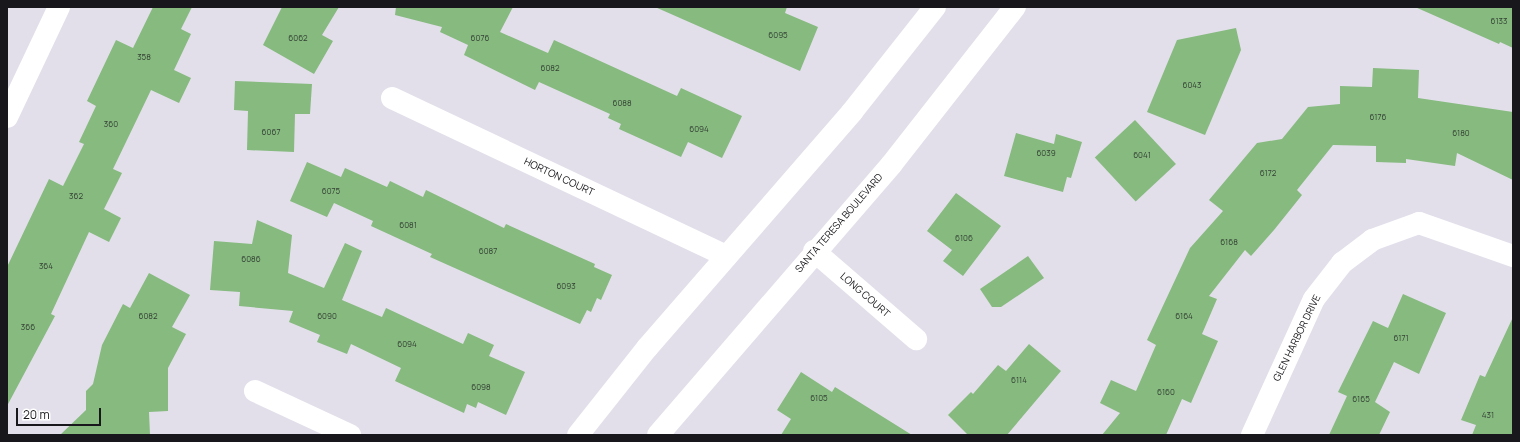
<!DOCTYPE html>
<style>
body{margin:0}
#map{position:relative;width:1520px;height:442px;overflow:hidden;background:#e2dfea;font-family:Manrope,sans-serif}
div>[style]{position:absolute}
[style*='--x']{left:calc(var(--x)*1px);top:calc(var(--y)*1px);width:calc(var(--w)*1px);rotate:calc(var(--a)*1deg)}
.building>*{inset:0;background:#86ba7f;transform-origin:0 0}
.minor>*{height:22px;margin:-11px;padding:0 11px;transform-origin:11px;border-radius:11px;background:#fff}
.secondary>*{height:22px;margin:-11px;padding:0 11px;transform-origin:11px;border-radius:11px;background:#fff}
span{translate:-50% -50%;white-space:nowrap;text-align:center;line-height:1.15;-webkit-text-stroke:3px #fff;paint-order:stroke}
.number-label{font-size:8px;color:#344034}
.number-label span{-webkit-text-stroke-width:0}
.street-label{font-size:10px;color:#18171b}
.frame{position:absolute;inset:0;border:8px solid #18171b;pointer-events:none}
.scale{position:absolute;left:16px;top:408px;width:85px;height:18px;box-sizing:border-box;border:2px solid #18171b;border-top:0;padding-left:5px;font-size:12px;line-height:14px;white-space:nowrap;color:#18171b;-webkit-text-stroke:3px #fff;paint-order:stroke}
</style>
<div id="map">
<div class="building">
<div style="clip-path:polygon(153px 7px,192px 7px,181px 29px,191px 34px,174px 70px,191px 78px,179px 103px,151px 90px,113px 169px,122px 173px,104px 209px,121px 218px,109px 242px,89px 232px,51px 314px,55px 316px,7px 406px,7px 267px,49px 179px,63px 186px,84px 144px,79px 142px,96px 106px,87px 101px,116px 40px,133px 48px)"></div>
<div style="clip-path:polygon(282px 7px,339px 7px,322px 35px,333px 41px,314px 74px,263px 45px)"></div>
<div style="clip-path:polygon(396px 7px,513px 7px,500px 32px,548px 53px,554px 40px,677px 96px,681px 88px,742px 116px,722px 158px,688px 142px,681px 157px,619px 129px,621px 124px,608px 118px,610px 114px,539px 82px,535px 90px,464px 55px,468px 45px,440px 32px,442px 27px,395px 15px)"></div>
<div style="clip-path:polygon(655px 7px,787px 7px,785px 13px,818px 27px,800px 71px)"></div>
<div style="clip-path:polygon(1415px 7px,1513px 7px,1513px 48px,1500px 42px,1499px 44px)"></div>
<div style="clip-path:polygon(1236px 28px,1241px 50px,1205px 135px,1147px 112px,1177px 40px)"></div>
<div style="clip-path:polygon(1373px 68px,1419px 70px,1418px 98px,1513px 112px,1513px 180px,1457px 153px,1455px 166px,1406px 159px,1406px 163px,1376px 162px,1376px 146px,1333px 145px,1297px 190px,1302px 195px,1274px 230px,1251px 256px,1245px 250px,1209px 296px,1217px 299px,1202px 334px,1218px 341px,1191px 403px,1182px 399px,1166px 435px,1102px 435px,1120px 413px,1100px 403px,1111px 380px,1136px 391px,1156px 345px,1147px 340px,1190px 248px,1223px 211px,1209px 200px,1257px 143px,1282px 139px,1308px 107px,1340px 104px,1340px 86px,1372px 87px)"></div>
<div style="clip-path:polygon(235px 81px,312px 84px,310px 114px,295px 114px,294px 152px,247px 150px,248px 111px,234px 110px)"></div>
<div style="left:1135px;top:120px;width:60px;height:55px;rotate:47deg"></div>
<div style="clip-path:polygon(1016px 133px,1054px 144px,1056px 134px,1082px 142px,1071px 178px,1067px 177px,1063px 192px,1004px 176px)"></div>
<div style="clip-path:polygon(307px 162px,341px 177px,345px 168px,387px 187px,390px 181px,423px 197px,426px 190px,504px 228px,506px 224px,595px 264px,594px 267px,612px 275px,601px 300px,597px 298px,591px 312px,587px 310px,580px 324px,430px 257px,432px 254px,371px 226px,373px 221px,334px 203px,327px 217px,290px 201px)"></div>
<div style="clip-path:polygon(956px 193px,1001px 226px,963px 276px,943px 261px,952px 250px,927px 231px)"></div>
<div style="clip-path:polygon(257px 220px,292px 235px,288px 273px,324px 288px,345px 243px,362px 251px,342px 300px,382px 317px,386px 308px,463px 344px,468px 333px,494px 345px,489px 356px,525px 372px,506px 415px,478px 402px,476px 408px,467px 404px,464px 413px,395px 381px,401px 368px,351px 344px,347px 354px,317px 342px,320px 335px,289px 322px,293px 311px,239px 306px,240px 292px,210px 290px,214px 241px,252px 244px)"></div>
<div style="clip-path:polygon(1028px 256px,1044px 278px,1001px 307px,992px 307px,980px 289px)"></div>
<div style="clip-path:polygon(149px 273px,190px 295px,172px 327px,186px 334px,168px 368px,168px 411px,149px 412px,150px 435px,60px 435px,86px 410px,86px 391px,93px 384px,102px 345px,123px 304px,130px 308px)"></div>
<div style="clip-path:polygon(1403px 294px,1446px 313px,1419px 374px,1394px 362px,1375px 402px,1390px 412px,1379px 435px,1329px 435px,1347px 396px,1338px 392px,1373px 321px,1388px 328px)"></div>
<div style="clip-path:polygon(1513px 317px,1513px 435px,1472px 435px,1476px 425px,1461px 420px,1480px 375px,1485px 377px)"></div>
<div style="clip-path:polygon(1029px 344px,1061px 371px,1007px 435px,968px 435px,948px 415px,971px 392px,973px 394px,998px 365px,1006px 371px)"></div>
<div style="clip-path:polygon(801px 372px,832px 392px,835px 387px,912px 435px,781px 435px,791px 419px,777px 410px)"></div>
</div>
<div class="minor">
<div style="--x:392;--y:98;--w:370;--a:25.3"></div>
<div style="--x:7;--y:117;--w:122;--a:-64.7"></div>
<div style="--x:814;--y:251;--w:135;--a:40.8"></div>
<div style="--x:255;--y:391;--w:105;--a:24.9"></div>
<div style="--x:1252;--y:435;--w:149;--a:-65.5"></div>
<div style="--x:1314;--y:299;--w:46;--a:-52.1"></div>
<div style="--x:1342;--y:263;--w:38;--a:-37"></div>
<div style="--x:1372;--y:240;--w:50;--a:-19.9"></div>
<div style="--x:1419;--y:223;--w:100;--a:19.3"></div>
</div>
<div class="secondary">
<div style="--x:578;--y:435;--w:111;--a:-51.6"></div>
<div style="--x:647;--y:348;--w:313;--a:-49"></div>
<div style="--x:852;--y:112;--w:134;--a:-51.7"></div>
<div style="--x:658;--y:435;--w:357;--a:-49.2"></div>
<div style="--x:891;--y:165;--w:201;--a:-51.9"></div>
</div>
<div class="number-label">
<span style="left:1499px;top:21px">6133</span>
<span style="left:778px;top:35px">6095</span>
<span style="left:298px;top:38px">6062</span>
<span style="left:480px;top:38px">6076</span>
<span style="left:144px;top:57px">358</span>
<span style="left:550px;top:68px">6082</span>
<span style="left:1192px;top:85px">6043</span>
<span style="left:622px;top:103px">6088</span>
<span style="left:1378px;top:117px">6176</span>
<span style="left:111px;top:124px">360</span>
<span style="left:699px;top:129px">6094</span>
<span style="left:271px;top:132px">6067</span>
<span style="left:1461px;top:133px">6180</span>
<span style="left:1046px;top:153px">6039</span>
<span style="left:1142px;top:155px">6041</span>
<span style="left:1268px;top:173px">6172</span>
<span style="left:331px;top:191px">6075</span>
<span style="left:76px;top:196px">362</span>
<span style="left:408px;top:225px">6081</span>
<span style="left:964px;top:238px">6106</span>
<span style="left:1229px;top:242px">6168</span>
<span style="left:488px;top:251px">6087</span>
<span style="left:251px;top:259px">6086</span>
<span style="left:46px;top:266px">364</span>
<span style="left:566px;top:286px">6093</span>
<span style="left:148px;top:316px">6082</span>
<span style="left:327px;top:316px">6090</span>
<span style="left:1184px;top:316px">6164</span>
<span style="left:28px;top:327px">366</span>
<span style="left:1401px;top:338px">6171</span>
<span style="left:407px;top:344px">6094</span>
<span style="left:1019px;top:380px">6114</span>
<span style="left:481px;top:387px">6098</span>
<span style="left:1166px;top:392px">6160</span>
<span style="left:819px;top:398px">6105</span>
<span style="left:1361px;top:399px">6165</span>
<span style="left:1488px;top:415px">431</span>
</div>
<div class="street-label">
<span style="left:559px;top:177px;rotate:25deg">HORTON COURT</span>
<span style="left:839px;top:223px;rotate:-49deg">SANTA TERESA BOULEVARD</span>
<span style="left:865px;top:295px;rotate:41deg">LONG COURT</span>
<span style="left:1297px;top:338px;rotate:-64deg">GLEN HARBOR DRIVE</span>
</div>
<div class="frame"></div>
<div class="scale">20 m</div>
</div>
